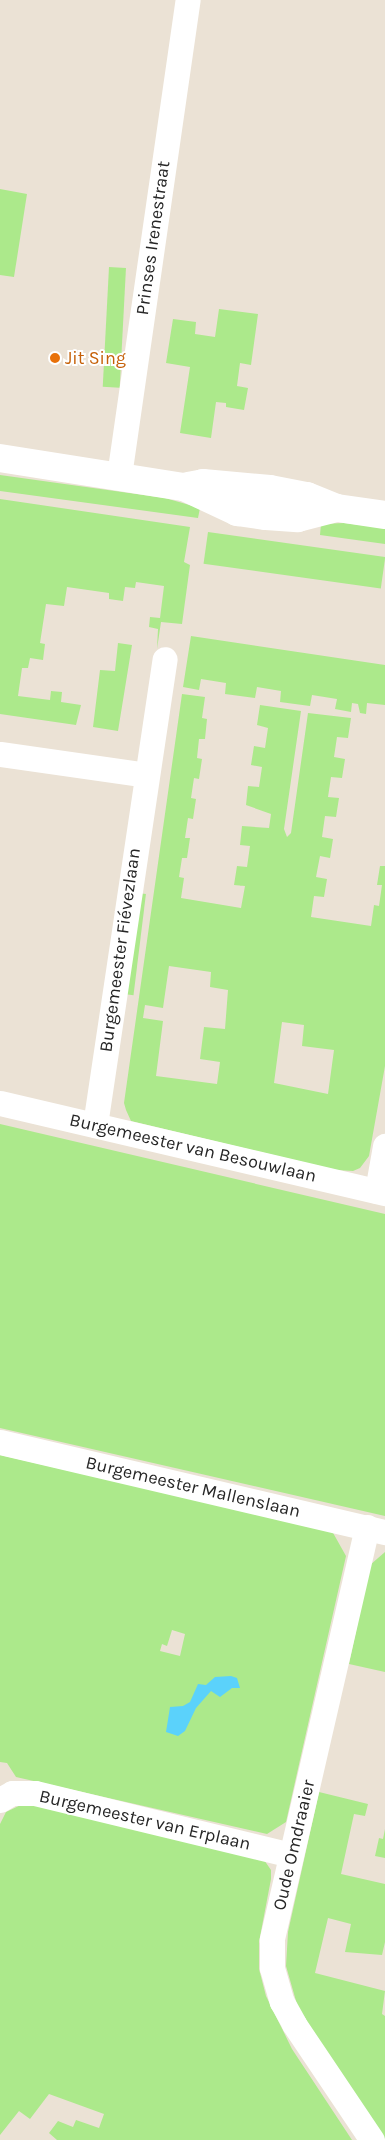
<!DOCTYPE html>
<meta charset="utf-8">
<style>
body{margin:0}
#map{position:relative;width:385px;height:2140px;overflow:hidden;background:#ebe2d5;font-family:Karla,sans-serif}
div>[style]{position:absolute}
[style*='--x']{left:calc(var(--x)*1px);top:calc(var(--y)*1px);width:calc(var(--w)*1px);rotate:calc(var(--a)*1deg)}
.green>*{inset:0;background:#ace98b;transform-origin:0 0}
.water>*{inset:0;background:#5bd2fb}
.minor>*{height:25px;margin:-12.5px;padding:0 12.5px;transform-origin:12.5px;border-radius:12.5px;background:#fff}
.tertiary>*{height:28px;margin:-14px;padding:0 14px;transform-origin:14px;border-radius:14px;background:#fff}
.dots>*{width:14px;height:14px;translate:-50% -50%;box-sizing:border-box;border:2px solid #fff;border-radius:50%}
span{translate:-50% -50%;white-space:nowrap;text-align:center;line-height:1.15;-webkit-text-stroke:4px #fff;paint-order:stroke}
.street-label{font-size:18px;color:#262626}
.food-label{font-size:18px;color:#c56008}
.left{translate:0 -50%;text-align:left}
</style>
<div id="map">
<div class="green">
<div style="clip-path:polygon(0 189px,27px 194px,14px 277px,0 275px)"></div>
<div style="left:109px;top:267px;width:17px;height:120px;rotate:3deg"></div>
<div style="clip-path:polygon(219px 309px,258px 314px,251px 365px,240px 363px,237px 386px,248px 388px,244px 410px,226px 407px,226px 403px,216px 402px,211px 438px,180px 433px,190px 367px,166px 363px,173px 319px,196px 322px,195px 334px,215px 337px)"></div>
<div style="clip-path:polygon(0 475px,165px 498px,200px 508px,198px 518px,0 491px)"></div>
<div style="clip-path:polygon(0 499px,190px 527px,184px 562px,190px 565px,182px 624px,161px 622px,157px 649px,158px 629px,149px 627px,150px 617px,160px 618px,164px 586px,136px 582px,135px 588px,125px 587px,123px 601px,109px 599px,109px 593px,67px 587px,64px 606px,46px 604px,40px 643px,45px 644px,43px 660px,30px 658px,28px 668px,22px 668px,18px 696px,50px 700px,51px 691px,62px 692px,61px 702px,81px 705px,76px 725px,0 714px)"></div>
<div style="clip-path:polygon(344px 523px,385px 528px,385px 544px,320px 535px,321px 524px)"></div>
<div style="left:208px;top:532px;width:179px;height:32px;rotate:8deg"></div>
<div style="clip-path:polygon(191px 636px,385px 665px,385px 705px,367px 703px,366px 714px,360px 713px,358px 704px,352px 703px,351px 712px,335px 709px,337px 699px,312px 695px,310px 706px,280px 702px,281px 691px,257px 687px,255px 698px,225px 694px,226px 683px,201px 679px,199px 690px,183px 687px)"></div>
<div style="clip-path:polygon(118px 643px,132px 645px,118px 731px,93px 727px,100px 670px,115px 671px)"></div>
<div style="clip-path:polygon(evenodd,182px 694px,205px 697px,202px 718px,207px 719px,205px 739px,199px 739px,197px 758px,202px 759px,199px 779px,194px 778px,191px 798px,196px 799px,193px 819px,188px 818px,185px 838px,190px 838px,187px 858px,182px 858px,179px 877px,184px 878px,181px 898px,241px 908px,245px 886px,234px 885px,237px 866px,247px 867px,250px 846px,240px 845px,242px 826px,269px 828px,271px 814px,246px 805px,248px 786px,259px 787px,262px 767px,251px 765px,254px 746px,265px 748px,268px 728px,257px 725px,260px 705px,301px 711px,284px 829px,287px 837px,291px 833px,308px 713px,351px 718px,348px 738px,337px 737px,334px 757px,345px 759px,342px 778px,331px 777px,328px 797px,339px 798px,336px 817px,325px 816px,322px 837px,333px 839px,330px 858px,320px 856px,316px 877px,327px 879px,324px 897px,314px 896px,311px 917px,371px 926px,374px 905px,379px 906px,382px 885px,377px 885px,380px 866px,385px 866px,385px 1066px,369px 1156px,360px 1168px,353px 1171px,336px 1170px,131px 1121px,126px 1110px,124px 1103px,182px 694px,169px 966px,211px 972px,210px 987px,228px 990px,225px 1029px,204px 1027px,200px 1059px,220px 1062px,217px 1084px,156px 1076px,163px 1021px,143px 1018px,145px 1005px,163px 1008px,169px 966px,182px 694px,282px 1022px,304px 1025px,302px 1046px,334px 1050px,328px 1094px,274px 1083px,282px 1022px)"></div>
<div style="left:138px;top:893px;width:8px;height:102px;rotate:7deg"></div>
<div style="clip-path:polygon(0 1124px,385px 1214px,385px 1516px,0 1428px)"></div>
<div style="clip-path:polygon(evenodd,0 1455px,332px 1531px,346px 1556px,286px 1822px,267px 1834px,16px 1777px,7px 1763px,0 1762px,0 1455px,172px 1630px,185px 1634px,180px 1656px,160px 1651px,162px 1644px,167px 1646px,172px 1630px)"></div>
<div style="clip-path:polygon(385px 1552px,385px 1672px,349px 1664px,370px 1565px)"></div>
<div style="clip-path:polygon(319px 1792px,368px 1804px,365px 1816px,354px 1814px,341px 1874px,385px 1884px,385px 1942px,382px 1955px,345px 1952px,351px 1924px,328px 1918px,315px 1973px,385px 1991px,382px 2014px,385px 2016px,385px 2140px,298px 2008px,286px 1966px,288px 1932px)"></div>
<div style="clip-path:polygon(25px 1803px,262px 1857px,271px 1870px,271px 1879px,259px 1942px,259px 1969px,266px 1996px,292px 2049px,352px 2140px,57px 2140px,49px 2133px,58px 2121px,73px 2127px,76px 2120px,99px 2128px,104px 2114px,49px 2094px,30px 2119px,19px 2111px,0 2135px,0 1824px,6px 1812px)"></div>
<div style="clip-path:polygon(385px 1829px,385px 1858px,375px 1856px,379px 1838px,383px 1839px)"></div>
</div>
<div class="water">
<div style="clip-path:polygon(231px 1676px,237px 1678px,240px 1688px,232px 1688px,220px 1697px,211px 1691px,196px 1708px,185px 1731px,178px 1736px,166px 1732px,170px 1707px,183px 1706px,190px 1702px,198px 1684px,206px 1685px,215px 1677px)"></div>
</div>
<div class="minor">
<div style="--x:119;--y:476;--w:481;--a:-81.8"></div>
<div style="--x:0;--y:754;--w:148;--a:8.1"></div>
<div style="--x:0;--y:1103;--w:395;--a:13.2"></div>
<div style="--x:95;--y:1125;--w:471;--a:-81.5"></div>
<div style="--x:377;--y:1191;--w:46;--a:-79.9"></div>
<div style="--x:0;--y:1442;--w:395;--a:13.2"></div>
<div style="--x:367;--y:1527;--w:424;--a:103"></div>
<div style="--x:272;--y:1940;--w:28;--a:90"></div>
<div style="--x:272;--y:1968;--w:35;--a:74"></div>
<div style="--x:282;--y:2002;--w:25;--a:61"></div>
<div style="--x:294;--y:2024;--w:140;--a:56.1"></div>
<div style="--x:0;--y:1800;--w:14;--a:-30"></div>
<div style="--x:12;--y:1793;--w:23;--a:0"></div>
<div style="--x:35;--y:1793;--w:263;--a:13.6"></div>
</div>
<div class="tertiary">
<div style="--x:0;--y:458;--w:186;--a:9"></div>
<div style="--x:184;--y:487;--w:59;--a:25.3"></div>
<div style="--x:237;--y:512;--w:29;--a:8"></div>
<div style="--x:266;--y:516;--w:32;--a:4"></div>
<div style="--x:298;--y:518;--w:40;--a:-14.4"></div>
<div style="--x:188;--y:486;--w:15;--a:-11"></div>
<div style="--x:203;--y:483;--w:67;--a:5.1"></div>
<div style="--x:270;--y:489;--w:38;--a:11"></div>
<div style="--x:307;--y:496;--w:32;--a:22"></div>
<div style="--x:337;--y:508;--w:49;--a:8.3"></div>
</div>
<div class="dots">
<div style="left:55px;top:358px;background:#e8710a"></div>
</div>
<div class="street-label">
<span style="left:153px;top:238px;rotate:-82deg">Prinses Irenestraat</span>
<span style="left:120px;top:950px;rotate:-82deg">Burgemeester Fiévezlaan</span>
<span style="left:193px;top:1148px;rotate:13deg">Burgemeester van Besouwlaan</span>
<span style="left:193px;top:1487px;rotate:13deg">Burgemeester Mallenslaan</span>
<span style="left:145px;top:1820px;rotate:13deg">Burgemeester van Erplaan</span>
<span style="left:294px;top:1845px;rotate:-77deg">Oude Omdraaier</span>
</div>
<div class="food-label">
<span class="left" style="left:65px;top:358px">Jit Sing</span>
</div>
</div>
